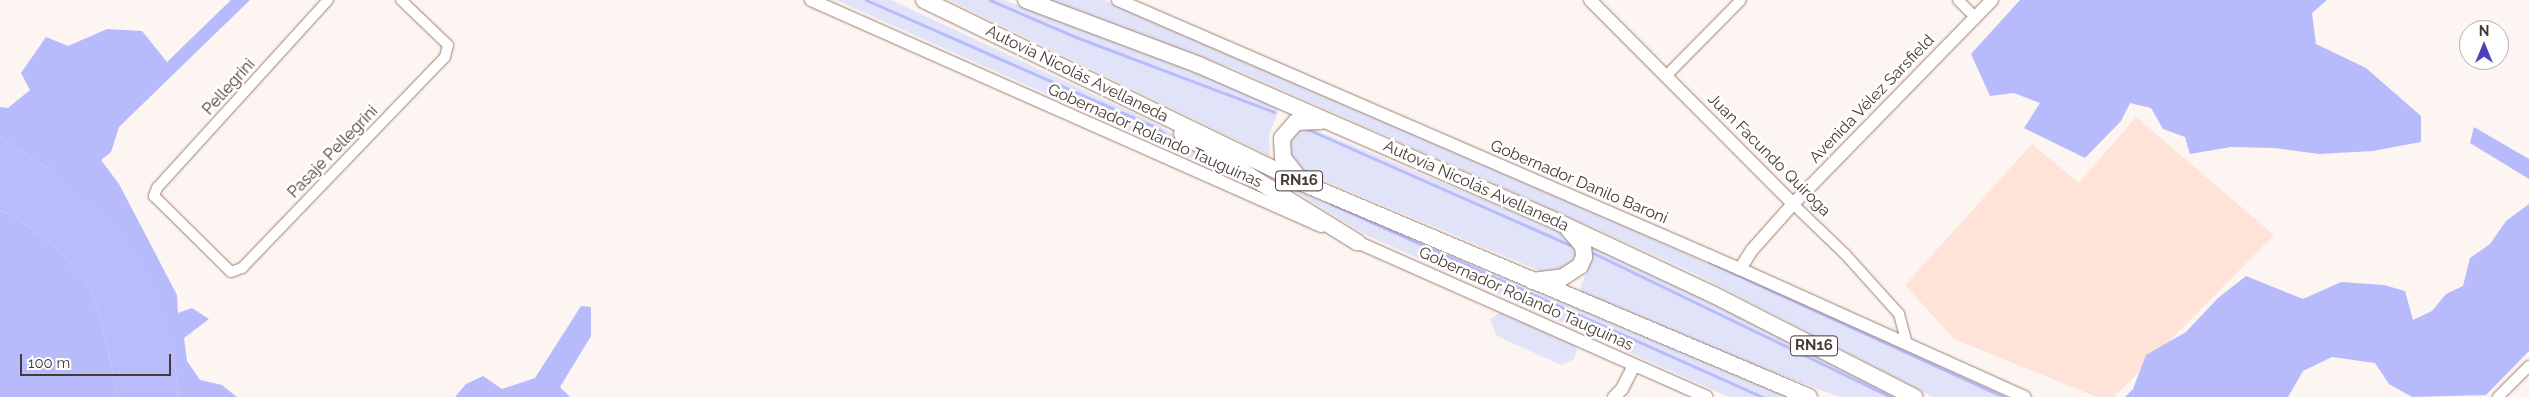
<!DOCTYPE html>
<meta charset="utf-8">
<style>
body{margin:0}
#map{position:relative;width:2529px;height:397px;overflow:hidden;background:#fcf5f2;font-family:Raleway,sans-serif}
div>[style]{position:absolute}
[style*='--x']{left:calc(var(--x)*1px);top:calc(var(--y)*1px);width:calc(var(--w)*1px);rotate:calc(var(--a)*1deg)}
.built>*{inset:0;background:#ffe3d8}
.green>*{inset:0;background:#e1e3f8}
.forest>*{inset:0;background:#b7bbfc}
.water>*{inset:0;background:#b8bcfd}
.stream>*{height:3px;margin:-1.5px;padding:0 1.5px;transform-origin:1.5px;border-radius:1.5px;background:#b8bcfd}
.roads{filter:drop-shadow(0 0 1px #9e7d70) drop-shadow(0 0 1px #9e7d70)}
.minor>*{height:10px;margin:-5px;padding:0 5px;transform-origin:5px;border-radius:5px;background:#fff}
.tertiary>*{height:12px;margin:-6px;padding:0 6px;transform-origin:6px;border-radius:6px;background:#fff}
.trunk>*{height:16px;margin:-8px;padding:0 8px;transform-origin:8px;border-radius:8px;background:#fff}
span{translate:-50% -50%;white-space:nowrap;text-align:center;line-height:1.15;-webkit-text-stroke:5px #fff;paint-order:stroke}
.shield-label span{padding:1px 4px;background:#fff;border:1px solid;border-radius:4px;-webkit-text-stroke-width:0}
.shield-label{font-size:15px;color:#473933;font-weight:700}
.street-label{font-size:16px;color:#473933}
.north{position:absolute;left:2459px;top:20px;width:50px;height:50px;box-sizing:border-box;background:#fff;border:1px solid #b5b0ad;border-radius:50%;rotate:0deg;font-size:14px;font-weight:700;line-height:20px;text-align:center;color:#473933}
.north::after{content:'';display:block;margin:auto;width:18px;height:22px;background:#4e41b8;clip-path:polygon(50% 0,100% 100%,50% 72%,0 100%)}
.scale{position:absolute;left:20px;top:354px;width:151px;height:22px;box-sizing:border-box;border:2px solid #473933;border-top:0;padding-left:6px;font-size:15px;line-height:18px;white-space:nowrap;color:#473933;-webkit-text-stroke:4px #fff;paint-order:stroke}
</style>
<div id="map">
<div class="built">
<div style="clip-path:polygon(2136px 117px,2274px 235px,2114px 397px,2097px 397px,1954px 339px,1905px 285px,2032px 144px,2079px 183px)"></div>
</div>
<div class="green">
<div style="clip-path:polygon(836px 0,891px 0,1150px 121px,1322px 217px)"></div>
<div style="clip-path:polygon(949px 0,1004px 0,1194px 70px,1279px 109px,1269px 135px,1270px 156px)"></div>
<div style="clip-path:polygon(1048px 0,1104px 0,1635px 231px,2006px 397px,1933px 397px,1698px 275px,1601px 231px,1237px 70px)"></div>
<div style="clip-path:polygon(1311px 128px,1560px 232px,1576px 249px,1576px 260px,1550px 275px,1296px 169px,1291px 163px,1287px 141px,1297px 130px)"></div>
<div style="clip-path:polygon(1254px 166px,1475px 265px,1788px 397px,1729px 397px,1366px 235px)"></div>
<div style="clip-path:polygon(1587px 244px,1753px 323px,1896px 397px,1839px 397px,1718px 351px,1581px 292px,1581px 286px,1591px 262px)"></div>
<div style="clip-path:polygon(1501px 311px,1574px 344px,1577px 350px,1574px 359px,1561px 365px,1497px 336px,1490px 320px)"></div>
</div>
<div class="forest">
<div style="clip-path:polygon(231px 0,250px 0,119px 127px,111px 152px,101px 160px,119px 184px,177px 295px,178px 313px,192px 308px,209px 319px,184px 338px,187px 361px,200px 380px,222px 385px,237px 397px,179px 397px,173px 350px,54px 171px,0 138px,0 107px,8px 108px,30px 90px,21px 73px,46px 37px,68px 46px,107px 29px,142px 31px,167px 62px)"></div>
<div style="clip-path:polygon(2020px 0,2327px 0,2312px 13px,2316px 44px,2366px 68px,2421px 116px,2421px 142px,2373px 151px,2319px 154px,2275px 148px,2231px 147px,2190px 154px,2185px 137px,2163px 129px,2151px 108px,2130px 103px,2121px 121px,2085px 158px,2024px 128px,2040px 103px,2014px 93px,1990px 96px,1971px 54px)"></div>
<div style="clip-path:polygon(2474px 127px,2529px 159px,2529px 179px,2470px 143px)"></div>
<div style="clip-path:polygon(2529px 204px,2529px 351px,2486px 395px,2412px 397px,2389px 384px,2375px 363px,2332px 357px,2303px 371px,2288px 397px,2125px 397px,2133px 389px,2146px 355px,2186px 332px,2218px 298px,2246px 276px,2303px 299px,2341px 282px,2384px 285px,2405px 291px,2413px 320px,2432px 311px,2446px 294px,2463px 286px,2470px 258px,2490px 244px,2506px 221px)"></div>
<div style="clip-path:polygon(0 210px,19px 219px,61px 252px,89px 286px,103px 328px,118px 397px,0 397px)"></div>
<div style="clip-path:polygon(581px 306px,591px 307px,591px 336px,560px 387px,570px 397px,455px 397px,466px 384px,483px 376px,502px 389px,535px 378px)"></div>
</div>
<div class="water">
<div style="clip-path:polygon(0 138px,54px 171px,118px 231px,151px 276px,173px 350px,179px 397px,118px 397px,103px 328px,89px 286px,61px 252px,19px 219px,0 210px)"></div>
</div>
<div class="stream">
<div style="--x:866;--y:0;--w:318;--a:23.7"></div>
<div style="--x:1157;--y:128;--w:19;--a:39"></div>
<div style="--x:990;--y:0;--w:90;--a:23.4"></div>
<div style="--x:1073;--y:36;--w:215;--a:20.7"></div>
<div style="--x:1307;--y:129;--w:287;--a:23.8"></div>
<div style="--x:1331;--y:204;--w:473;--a:24.1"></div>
<div style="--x:1593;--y:253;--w:331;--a:25.8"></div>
<div style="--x:1709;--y:262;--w:324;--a:24.6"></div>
</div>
<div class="roads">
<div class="minor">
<div style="--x:328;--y:0;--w:254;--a:132.3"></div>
<div style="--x:157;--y:188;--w:9;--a:111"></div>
<div style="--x:154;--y:196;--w:108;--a:44.6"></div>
<div style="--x:231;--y:272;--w:12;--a:-20"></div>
<div style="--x:242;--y:268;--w:293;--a:-46.1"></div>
<div style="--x:445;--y:57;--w:12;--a:-76"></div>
<div style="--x:448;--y:45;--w:65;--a:-136.2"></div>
<div style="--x:1958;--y:0;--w:24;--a:45"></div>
<div style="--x:1667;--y:75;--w:105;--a:-45.4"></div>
<div style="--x:1793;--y:204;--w:72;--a:43.9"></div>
<div style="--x:1845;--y:254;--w:81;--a:48"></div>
<div style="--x:1899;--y:314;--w:31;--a:75"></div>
<div style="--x:2498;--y:397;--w:44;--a:-45"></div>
</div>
<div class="tertiary">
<div style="--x:811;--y:0;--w:558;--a:23.9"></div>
<div style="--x:1118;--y:0;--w:678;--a:23.39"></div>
<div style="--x:1740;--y:269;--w:312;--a:24.2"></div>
<div style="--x:1590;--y:0;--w:288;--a:45.1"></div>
<div style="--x:1348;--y:238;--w:392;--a:23.9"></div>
<div style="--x:1740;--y:269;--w:22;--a:-58"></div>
<div style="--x:1752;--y:250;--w:62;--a:-48.3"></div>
<div style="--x:1793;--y:204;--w:285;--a:-45.7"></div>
<div style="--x:1614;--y:397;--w:11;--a:-45"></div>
<div style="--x:1622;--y:389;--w:27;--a:-63"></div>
</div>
<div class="trunk">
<div style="--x:924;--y:0;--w:423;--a:25.8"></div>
<div style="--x:1305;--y:184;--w:547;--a:22.91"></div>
<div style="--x:1026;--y:0;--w:185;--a:20.6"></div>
<div style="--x:1199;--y:65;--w:394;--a:23.6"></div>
<div style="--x:1560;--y:223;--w:170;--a:25.1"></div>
<div style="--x:1714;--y:295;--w:225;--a:27"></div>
<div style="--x:1182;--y:134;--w:206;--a:31.7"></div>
<div style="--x:1298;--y:177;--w:24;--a:-128"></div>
<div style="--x:1283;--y:158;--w:20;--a:-93"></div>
<div style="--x:1282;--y:138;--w:21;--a:-49"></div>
<div style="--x:1296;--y:122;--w:25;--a:-2"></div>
<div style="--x:1532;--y:281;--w:31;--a:-7"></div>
<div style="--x:1563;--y:277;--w:20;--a:-33"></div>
<div style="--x:1580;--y:266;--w:10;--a:-66"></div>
<div style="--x:1584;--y:257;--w:11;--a:-95"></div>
<div style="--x:1583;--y:246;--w:21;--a:-131"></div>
</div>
</div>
<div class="shield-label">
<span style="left:1299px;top:181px">RN16</span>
<span style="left:1814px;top:346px">RN16</span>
</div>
<div class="street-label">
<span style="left:1077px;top:74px;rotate:26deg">Autovía Nicolás Avellaneda</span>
<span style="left:229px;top:87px;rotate:-48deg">Pellegrini</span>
<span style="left:1872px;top:99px;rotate:-46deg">Avenida Vélez Sarsfield</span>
<span style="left:1155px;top:136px;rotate:24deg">Gobernador Rolando Tauguinas</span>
<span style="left:333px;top:152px;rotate:-46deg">Pasaje Pellegrini</span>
<span style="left:1769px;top:155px;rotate:45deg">Juan Facundo Quiroga</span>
<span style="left:1579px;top:182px;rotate:23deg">Gobernador Danilo Baroni</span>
<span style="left:1476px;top:186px;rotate:24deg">Autovía Nicolás Avellaneda</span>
<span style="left:1526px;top:299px;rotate:24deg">Gobernador Rolando Tauguinas</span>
</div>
<div class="north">N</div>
<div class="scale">100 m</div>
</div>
